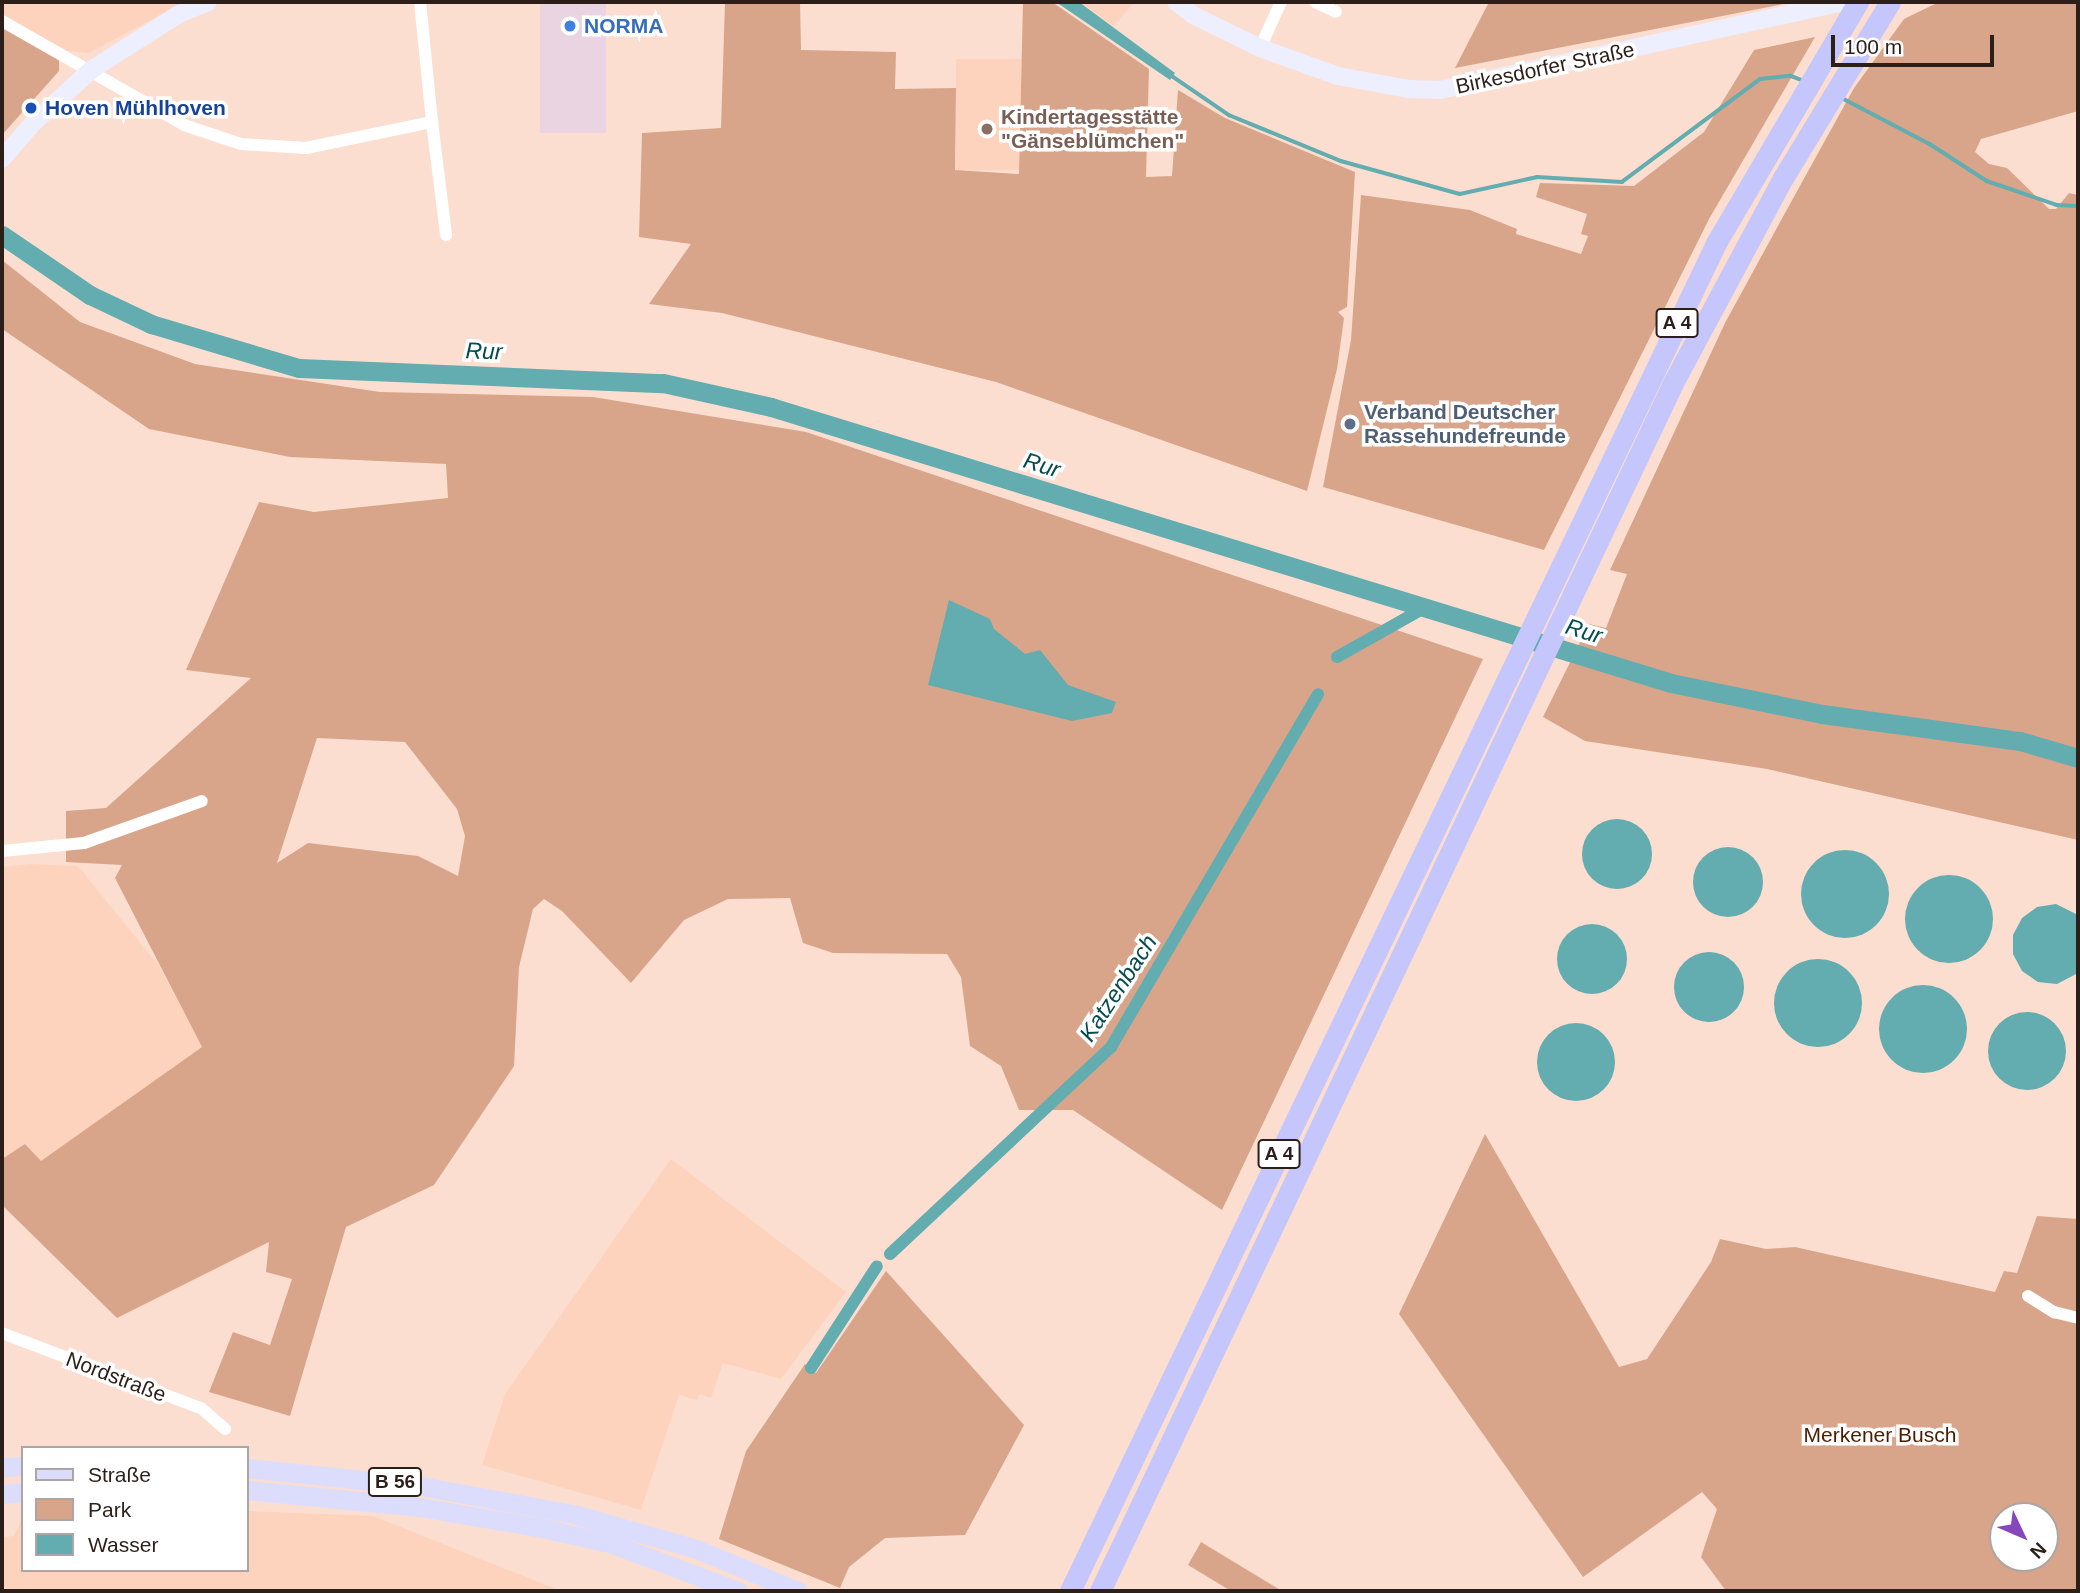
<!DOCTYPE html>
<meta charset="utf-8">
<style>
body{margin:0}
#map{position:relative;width:2080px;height:1593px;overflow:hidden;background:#fbded0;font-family:Helvetica,sans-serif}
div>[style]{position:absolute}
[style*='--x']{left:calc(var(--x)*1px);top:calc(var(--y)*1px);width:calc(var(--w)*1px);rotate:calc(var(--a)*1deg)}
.commercial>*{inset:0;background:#ead4e2;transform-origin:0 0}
.built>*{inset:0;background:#fed3be;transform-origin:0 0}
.green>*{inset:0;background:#d8a58a}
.water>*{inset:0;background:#63acaf}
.round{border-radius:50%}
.stream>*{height:3.5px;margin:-1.75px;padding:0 1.75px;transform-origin:1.75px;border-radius:1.75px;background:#63acaf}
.canal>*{height:12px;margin:-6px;padding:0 6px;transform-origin:6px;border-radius:6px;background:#63acaf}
.river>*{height:19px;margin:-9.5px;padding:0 9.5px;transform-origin:9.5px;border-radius:9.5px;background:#63acaf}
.minor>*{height:12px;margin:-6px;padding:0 6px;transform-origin:6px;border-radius:6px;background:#fff}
.secondary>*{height:18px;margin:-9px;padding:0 9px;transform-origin:9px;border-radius:9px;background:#edeefe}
.primary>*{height:19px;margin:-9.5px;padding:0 9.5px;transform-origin:9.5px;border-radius:9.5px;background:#dcddfd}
.motorway>*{height:21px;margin:-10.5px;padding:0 10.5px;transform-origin:10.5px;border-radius:10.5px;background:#c4c6fc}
.dots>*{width:19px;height:19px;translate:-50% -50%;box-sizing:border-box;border:4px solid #fff;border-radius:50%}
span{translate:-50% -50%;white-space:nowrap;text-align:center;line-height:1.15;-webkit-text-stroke:7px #fff;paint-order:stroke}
.shield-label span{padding:2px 5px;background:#fff;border:2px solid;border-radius:5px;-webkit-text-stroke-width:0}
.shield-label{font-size:19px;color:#2c1f19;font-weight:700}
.shop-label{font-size:21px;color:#366cbe;font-weight:700}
.left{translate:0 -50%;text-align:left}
.street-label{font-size:21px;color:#2c1f19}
.transit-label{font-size:21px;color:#164399;font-weight:700}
.education-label{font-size:21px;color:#785e54;font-weight:700}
.service-label{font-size:21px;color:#4e5e75;font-weight:700}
.park-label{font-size:21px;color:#4b1c00}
.water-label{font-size:23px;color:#054b4e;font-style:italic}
.frame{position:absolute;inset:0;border:4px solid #2c1f19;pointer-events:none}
.legend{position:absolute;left:21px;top:1446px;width:228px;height:126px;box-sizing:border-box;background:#fff;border:2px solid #aba5a3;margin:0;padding:9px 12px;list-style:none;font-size:21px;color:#2c1f19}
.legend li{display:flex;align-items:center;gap:14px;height:35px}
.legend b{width:35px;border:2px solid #aba5a3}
.north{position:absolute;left:1989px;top:1502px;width:70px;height:70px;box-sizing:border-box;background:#fff;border:2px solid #aba5a3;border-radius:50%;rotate:134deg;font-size:19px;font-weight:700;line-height:28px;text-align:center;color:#2c1f19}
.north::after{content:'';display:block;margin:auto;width:24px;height:32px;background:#8747bc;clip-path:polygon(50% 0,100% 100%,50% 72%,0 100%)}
.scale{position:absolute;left:1831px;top:35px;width:163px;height:32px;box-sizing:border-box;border:4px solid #2c1f19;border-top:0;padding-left:9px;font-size:21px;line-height:24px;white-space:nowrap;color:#2c1f19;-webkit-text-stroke:5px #fff;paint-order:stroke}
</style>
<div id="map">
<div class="commercial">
<div style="left:540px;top:2px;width:66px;height:131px"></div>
</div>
<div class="built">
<div style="clip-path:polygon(2px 2px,184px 2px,89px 53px,66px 51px,2px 14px)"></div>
<div style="clip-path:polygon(1080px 2px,1135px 2px,1113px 26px)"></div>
<div style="left:956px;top:59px;width:65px;height:111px"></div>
<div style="clip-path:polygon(30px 864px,78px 866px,159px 966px,202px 1047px,41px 1162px,25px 1144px,2px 1159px,2px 867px)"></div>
<div style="clip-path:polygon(671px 1159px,846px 1292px,781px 1379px,723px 1363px,711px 1398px,700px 1394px,697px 1400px,679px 1395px,641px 1510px,482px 1465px,505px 1394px)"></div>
<div style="clip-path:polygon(247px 1511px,373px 1516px,561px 1591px,2px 1591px,2px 1537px,14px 1536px,23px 1517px,23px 1570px,247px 1570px)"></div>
</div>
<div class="green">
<div style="clip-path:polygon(725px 2px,800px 2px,801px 50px,896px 52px,895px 89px,956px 88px,955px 170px,1019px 174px,1023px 2px,1052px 2px,1149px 69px,1146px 177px,1172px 176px,1178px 90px,1225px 118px,1355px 172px,1347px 307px,1338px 312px,1344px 318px,1337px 369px,1307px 491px,996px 382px,722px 313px,649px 304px,691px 244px,639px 237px,642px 133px,721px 128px)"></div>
<div style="clip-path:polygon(1489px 2px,1794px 2px,1455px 68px)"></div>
<div style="clip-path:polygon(1939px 2px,2078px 2px,2078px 111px,1981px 139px,1975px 152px,1989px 164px,2007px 168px,2049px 209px,2056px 209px,2069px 193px,2078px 195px,2078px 840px,1767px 769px,1585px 741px,1543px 717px,1589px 624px,1606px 628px,1627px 574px,1610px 570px,1725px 323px,1785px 213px,1854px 88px,1904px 19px)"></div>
<div style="clip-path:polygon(2px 27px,59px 59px,59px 71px,2px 135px)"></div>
<div style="clip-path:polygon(1815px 37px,1709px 219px,1544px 550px,1323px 487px,1351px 340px,1361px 195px,1470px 210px,1517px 229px,1516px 234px,1581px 254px,1588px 236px,1581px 234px,1587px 214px,1536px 197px,1540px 183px,1634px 186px,1704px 132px,1754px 50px)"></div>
<div style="clip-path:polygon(evenodd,2px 260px,80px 322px,195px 364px,380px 392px,593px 397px,806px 432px,1483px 659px,1222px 1210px,1073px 1110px,1019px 1110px,1001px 1066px,970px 1046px,961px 977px,947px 954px,833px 953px,803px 943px,790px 898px,728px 899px,684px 920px,631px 983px,562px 911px,544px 899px,533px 909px,519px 967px,514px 1066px,434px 1185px,346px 1227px,290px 1416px,209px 1392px,233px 1332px,270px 1345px,292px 1279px,266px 1272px,269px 1242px,117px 1318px,2px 1205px,2px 1159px,25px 1144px,41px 1161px,202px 1047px,115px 878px,122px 865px,66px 862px,66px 811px,106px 808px,251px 678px,186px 670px,259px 502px,314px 512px,448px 498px,446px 464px,290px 457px,149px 429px,2px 329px,2px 260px,317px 738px,405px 742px,457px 809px,465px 836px,458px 876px,418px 856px,308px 843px,277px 863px,317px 738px)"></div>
<div style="clip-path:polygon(evenodd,1485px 1134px,1619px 1367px,1647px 1359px,1711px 1262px,1720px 1239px,1766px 1249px,1795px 1247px,1995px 1292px,2004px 1271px,2017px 1273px,2037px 1216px,2078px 1219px,2078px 1591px,1726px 1591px,1701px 1557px,1717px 1509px,1702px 1492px,1583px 1577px,1399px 1314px,1485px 1134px,2003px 1516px,2045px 1516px,2045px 1558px,2003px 1558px,2003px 1516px)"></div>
<div style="clip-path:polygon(886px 1271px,1024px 1425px,965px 1535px,885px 1538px,849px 1567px,840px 1588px,719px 1539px,746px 1451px,805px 1364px,816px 1373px)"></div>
<div style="clip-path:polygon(1201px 1542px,1282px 1591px,1231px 1591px,1188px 1565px)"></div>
</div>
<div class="water">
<div style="clip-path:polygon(1056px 2px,1079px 2px,1175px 73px,1170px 80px)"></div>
<div style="clip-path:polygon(949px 600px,990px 619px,994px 629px,1025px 654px,1040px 650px,1068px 685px,1116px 702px,1112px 713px,1072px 721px,928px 685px)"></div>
<div class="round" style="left:1582px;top:819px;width:70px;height:70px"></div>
<div class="round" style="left:1693px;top:847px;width:70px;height:70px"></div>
<div class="round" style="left:1801px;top:850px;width:88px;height:88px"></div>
<div class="round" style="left:1905px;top:875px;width:88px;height:88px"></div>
<div style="clip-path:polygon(2056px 904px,2078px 915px,2078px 973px,2057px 984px,2038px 982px,2022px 971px,2013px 954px,2013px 935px,2022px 918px,2037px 907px)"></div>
<div class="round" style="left:1557px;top:924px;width:70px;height:70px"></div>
<div class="round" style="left:1674px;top:952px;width:70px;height:70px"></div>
<div class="round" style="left:1774px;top:959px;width:88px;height:88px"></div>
<div class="round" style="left:1879px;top:985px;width:88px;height:88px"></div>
<div class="round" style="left:1988px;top:1012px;width:78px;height:78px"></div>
<div class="round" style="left:1537px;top:1023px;width:78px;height:78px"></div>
</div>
<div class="stream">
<div style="--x:1169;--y:74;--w:73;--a:34.3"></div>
<div style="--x:1229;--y:115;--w:121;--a:22.3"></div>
<div style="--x:1341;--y:161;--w:123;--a:15.5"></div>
<div style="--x:1460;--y:194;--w:79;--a:-12.4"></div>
<div style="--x:1537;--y:177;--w:85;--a:3.4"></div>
<div style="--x:1622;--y:182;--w:172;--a:-36.7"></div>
<div style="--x:1760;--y:79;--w:31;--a:-6"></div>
<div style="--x:1791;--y:76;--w:14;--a:21"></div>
<div style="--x:1840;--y:97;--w:102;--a:27.6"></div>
<div style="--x:1930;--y:144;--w:68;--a:33"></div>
<div style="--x:1987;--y:181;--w:74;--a:18.9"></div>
<div style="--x:2057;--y:205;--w:21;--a:3"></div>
</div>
<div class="canal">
<div style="--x:1337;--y:657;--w:100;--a:-29.4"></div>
<div style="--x:890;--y:1254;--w:303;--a:-43.1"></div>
<div style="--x:1111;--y:1047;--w:409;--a:-59.6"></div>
<div style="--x:811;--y:1368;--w:121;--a:-57.1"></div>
</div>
<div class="river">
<div style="--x:2;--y:235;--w:107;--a:34.3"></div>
<div style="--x:90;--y:295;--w:68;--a:25.4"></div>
<div style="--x:151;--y:324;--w:154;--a:16.6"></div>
<div style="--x:299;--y:368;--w:364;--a:2.4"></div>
<div style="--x:663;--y:383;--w:111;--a:12.5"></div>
<div style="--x:771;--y:407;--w:941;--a:17.05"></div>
<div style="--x:1671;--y:683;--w:154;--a:11.6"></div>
<div style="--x:1822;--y:714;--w:200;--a:7.8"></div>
<div style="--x:2020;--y:741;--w:60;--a:16.3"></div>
</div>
<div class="minor">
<div style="--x:1315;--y:2;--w:23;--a:25"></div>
<div style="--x:2;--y:21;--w:210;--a:29.7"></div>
<div style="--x:184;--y:125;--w:60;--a:18.4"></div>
<div style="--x:241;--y:144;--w:65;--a:3.5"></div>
<div style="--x:306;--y:148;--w:129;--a:-11.7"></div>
<div style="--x:432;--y:122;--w:121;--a:-95.7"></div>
<div style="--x:1260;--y:48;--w:51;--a:-65.5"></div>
<div style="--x:432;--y:122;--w:114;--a:82.9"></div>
<div style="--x:2;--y:851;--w:82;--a:-5.6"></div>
<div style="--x:84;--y:843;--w:125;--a:-19.6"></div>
<div style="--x:2028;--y:1296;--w:31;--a:32"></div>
<div style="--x:2054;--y:1312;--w:25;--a:14"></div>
<div style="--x:2;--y:1333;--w:213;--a:20.7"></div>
<div style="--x:201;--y:1408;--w:32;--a:41"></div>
</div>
<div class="secondary">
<div style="--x:1176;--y:2;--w:21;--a:37"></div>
<div style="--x:1193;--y:15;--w:75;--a:26.2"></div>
<div style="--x:1260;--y:48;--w:83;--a:19.7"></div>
<div style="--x:1338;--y:76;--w:71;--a:10.5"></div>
<div style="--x:1408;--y:89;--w:32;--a:2"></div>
<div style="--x:1440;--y:90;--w:412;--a:-12.3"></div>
<div style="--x:2;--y:159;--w:48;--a:-49.3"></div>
<div style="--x:33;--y:123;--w:79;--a:-42.4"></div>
<div style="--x:91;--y:70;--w:104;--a:-32.5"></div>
<div style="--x:179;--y:14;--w:31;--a:-22"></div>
</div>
<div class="primary">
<div style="--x:2;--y:1467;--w:21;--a:-3"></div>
<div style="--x:247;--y:1468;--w:175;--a:5.9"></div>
<div style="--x:421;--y:1486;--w:159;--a:10.5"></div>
<div style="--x:577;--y:1515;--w:124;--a:15.9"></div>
<div style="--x:696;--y:1549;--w:110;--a:22.4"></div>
<div style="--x:247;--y:1490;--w:174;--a:5.6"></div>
<div style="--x:420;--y:1507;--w:119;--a:9.7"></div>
<div style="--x:537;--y:1527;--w:75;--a:12.4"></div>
<div style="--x:610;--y:1543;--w:137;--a:20.6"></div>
<div style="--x:2;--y:1494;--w:21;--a:-5"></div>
</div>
<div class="motorway">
<div style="--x:1070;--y:1591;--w:1495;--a:-64.39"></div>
<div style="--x:1716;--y:243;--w:280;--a:-59.5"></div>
<div style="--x:1100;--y:1591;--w:1337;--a:-64.62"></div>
<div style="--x:1673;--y:383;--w:233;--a:-61.8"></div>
<div style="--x:1783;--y:178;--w:206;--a:-58.7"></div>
</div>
<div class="dots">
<div style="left:570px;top:26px;background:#3f7fe0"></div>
<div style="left:31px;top:108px;background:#1a4fb4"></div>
<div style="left:987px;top:129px;background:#8d6e63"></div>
<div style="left:1350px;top:424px;background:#5c6f8a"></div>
</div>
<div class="shield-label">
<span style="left:1677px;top:323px">A 4</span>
<span style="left:1279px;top:1154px">A 4</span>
<span style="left:395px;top:1482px">B 56</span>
</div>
<div class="shop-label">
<span class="left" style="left:584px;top:26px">NORMA</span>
</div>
<div class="street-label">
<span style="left:1545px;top:68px;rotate:-12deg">Birkesdorfer Straße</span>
<span style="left:116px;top:1377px;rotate:21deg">Nordstraße</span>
</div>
<div class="transit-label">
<span class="left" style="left:45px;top:108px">Hoven Mühlhoven</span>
</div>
<div class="education-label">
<span class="left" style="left:1001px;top:129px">Kindertagesstätte<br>"Gänseblümchen"</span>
</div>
<div class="service-label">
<span class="left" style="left:1364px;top:424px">Verband Deutscher<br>Rassehundefreunde</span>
</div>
<div class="park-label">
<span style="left:1880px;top:1435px">Merkener Busch</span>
</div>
<div class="water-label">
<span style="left:484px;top:351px;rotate:2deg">Rur</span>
<span style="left:1042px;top:465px;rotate:17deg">Rur</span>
<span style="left:1584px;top:631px;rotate:17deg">Rur</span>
<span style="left:1118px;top:988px;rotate:-57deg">Katzenbach</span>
</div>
<div class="frame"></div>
<ul class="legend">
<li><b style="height:9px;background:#dcddfd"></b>Straße</li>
<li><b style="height:19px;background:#d8a58a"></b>Park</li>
<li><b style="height:19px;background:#63acaf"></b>Wasser</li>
</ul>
<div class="north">N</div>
<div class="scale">100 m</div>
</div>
